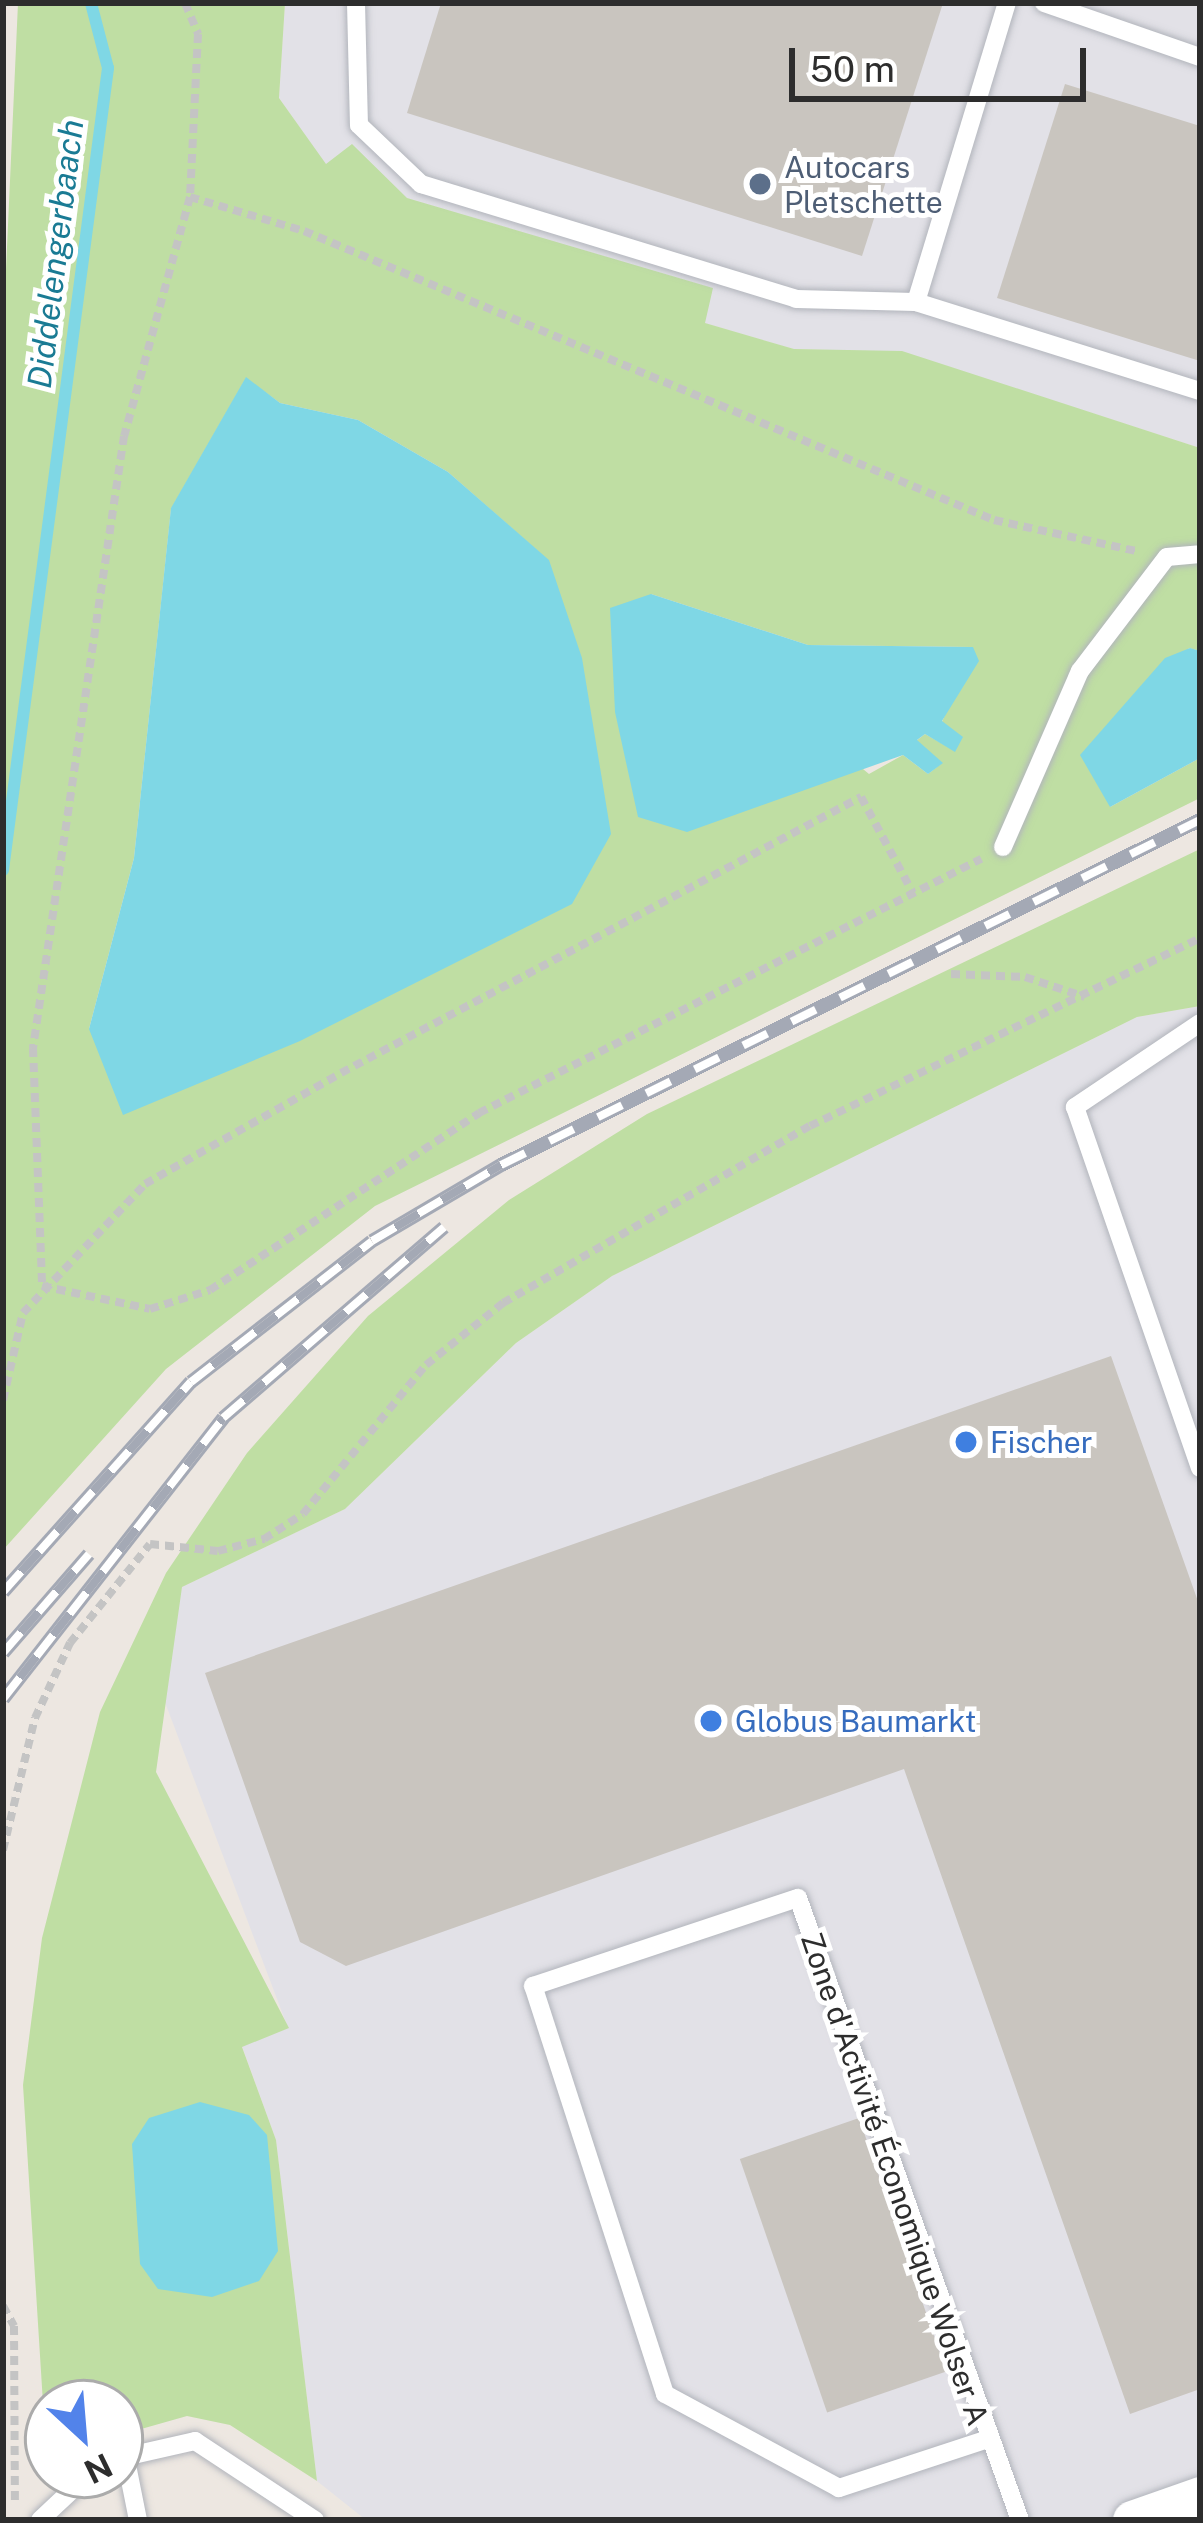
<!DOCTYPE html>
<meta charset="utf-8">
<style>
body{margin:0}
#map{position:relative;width:1203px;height:2523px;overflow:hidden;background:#ede7e1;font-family:"Public Sans",sans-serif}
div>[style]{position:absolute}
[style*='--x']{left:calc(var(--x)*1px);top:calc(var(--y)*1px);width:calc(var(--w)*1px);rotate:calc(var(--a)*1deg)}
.industrial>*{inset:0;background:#e2e1e7}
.green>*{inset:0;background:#bfdea3}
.water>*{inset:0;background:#7fd7e5}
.stream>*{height:12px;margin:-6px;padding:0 6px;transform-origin:6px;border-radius:6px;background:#7fd7e5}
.building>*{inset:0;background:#c9c5bf;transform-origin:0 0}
.path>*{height:8px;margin-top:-4px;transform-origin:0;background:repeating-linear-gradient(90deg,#c4c4c4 0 9px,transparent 0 15px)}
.roads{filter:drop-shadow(0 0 3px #b2b5bc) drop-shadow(0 0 3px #b2b5bc)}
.lane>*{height:18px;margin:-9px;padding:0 9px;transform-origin:9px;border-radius:9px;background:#fff}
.street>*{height:39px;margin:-19.5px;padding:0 19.5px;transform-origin:19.5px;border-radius:19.5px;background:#fff}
.rail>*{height:14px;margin-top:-7px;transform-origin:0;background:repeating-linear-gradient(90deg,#fff 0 27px,#a4a9b5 0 54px);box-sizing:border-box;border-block:3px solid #a4a9b5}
.dots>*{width:33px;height:33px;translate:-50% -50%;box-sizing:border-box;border:6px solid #fff;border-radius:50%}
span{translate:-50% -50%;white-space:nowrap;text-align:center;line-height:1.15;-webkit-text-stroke:10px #fff;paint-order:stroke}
.service-label{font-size:30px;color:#4e5e75}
.left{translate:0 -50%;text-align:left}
.shop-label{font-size:30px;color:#366cbe}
.street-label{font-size:30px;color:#2d2d2d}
.water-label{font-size:33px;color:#1a7b94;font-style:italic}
.frame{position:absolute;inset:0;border:6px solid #2d2d2d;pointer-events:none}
.north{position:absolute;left:24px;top:2379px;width:120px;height:120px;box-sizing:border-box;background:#fff;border:3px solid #ababab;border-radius:50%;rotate:154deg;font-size:33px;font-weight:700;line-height:48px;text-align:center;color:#2d2d2d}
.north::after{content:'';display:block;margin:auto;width:42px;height:54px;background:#5283ea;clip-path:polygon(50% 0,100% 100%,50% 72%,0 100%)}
.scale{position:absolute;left:789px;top:48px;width:297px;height:54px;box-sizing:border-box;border:6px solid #2d2d2d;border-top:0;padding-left:15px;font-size:36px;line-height:42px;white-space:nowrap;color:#2d2d2d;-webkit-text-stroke:9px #fff;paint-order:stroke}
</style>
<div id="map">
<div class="industrial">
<div style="clip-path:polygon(285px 3px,1200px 3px,1200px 448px,902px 352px,793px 349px,704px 323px,712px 288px,406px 198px,352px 145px,326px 165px,279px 98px)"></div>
<div style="clip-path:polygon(1200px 1006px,1200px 2520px,366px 2520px,317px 2481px,276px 2140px,242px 2046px,288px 2028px,160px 1689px,182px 1587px,345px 1509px,516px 1343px,612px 1276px,1137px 1017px)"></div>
</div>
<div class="green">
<div style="clip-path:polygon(evenodd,18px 3px,285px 3px,279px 98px,326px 164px,352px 144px,407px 198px,713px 288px,705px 323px,794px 349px,902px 351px,1200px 448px,1200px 651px,1189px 648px,1110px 807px,1200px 758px,1200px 798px,375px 1206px,166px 1369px,3px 1550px,3px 336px,18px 3px,246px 378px,280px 403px,358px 420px,448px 472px,548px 560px,89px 1029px,134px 858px,171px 509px,246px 378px,18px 3px,651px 594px,808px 645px,973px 647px,942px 722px,955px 751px,925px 734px,916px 741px,942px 763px,928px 774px,903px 755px,869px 774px,651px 594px)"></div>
<div style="clip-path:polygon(1200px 849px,1200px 1006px,1137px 1017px,612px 1276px,516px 1343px,345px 1509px,182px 1587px,156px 1772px,289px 2028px,242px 2047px,276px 2140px,317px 2481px,230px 2425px,187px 2416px,120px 2435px,120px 2403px,48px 2403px,47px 2467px,23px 2085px,42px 1938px,100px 1712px,166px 1573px,247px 1453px,368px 1316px,509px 1200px,647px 1114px)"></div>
</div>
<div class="water">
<div style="clip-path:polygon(246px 377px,280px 403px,358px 420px,448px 472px,549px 560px,582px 658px,611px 834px,572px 904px,300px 1041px,123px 1115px,89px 1029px,134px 858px,171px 508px)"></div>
<div style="clip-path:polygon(651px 594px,808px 645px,973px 647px,979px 661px,942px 721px,963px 737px,955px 752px,925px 734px,917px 740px,943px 763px,928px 774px,903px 755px,687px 832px,638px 817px,615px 712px,610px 608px)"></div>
<div style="clip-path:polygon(1190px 648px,1200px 651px,1200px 758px,1110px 807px,1080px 755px,1165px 658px)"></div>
<div style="clip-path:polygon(200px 2102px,249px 2115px,267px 2135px,278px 2251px,259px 2281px,212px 2297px,158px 2289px,140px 2264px,132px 2144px,149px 2118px)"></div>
</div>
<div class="stream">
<div style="--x:3;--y:870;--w:809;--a:-82.54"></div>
<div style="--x:108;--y:68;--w:67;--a:-104.7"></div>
</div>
<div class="building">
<div style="clip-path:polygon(441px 3px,943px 3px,862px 256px,407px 113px)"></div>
<div style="clip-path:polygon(1065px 84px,1200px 126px,1200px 361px,997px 298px)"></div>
<div style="clip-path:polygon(1111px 1356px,1200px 1607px,1200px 2389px,1130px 2414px,904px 1769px,346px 1966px,300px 1942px,205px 1673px)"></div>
<div style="left:859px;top:2118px;width:268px;height:126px;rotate:71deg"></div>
</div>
<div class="path">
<div style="--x:185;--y:3;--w:34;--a:67"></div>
<div style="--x:198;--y:34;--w:163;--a:92.8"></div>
<div style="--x:190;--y:197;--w:248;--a:105.4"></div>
<div style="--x:124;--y:436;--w:619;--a:98.46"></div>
<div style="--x:33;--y:1048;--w:238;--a:87.8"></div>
<div style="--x:42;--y:1286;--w:110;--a:12"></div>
<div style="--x:150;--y:1309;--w:63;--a:-17.6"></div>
<div style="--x:210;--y:1290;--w:322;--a:-33.3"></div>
<div style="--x:479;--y:1113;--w:563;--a:-26.84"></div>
<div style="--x:190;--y:197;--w:119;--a:16.6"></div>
<div style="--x:304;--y:231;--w:748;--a:22.73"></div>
<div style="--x:994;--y:520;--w:145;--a:12.3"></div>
<div style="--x:951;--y:974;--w:74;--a:2.3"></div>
<div style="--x:1025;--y:977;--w:63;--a:18.4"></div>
<div style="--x:3;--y:1400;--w:89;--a:-77.1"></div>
<div style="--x:23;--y:1313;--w:178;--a:-46.6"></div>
<div style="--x:145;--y:1184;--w:225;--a:-29.5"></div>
<div style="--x:341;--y:1073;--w:589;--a:-27.96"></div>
<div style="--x:861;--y:797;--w:109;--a:61.6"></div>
<div style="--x:3;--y:1850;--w:136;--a:-76.4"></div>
<div style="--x:35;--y:1718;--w:83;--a:-65"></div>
<div style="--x:70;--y:1643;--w:127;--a:-51.1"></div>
<div style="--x:150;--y:1544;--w:68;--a:5.9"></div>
<div style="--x:218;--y:1551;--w:48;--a:-14.6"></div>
<div style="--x:264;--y:1539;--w:46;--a:-32.7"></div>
<div style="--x:303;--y:1514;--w:193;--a:-50.5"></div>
<div style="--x:426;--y:1365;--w:99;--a:-38.8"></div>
<div style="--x:503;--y:1303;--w:354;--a:-30"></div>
<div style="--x:810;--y:1126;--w:433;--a:-25.7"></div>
<div style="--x:3;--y:2306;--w:23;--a:61"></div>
<div style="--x:14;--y:2326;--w:179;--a:89.7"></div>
</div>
<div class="roads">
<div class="lane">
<div style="--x:356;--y:3;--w:122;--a:88.6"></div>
<div style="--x:359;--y:125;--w:86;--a:43.6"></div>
<div style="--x:421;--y:184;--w:392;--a:17"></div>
<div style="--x:796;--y:299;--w:120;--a:1.4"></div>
<div style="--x:916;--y:302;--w:298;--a:17.4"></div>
<div style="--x:1044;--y:3;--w:165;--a:19.1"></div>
<div style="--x:916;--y:302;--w:313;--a:-73.1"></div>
<div style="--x:1003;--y:847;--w:192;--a:-66.4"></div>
<div style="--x:1080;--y:671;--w:143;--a:-52.7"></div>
<div style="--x:1167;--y:557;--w:33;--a:-5"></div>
<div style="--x:1200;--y:1023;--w:151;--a:146.1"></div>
<div style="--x:1075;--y:1107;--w:382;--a:70.9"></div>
<div style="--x:985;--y:2440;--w:154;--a:161.8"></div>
<div style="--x:839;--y:2488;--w:198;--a:-151.6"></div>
<div style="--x:665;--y:2394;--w:429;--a:-107.9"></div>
<div style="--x:533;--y:1986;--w:279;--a:-18.4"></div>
<div style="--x:798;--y:1898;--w:660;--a:70.36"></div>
<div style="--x:125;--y:2455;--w:66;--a:78.7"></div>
<div style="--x:120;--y:2458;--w:77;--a:-12.8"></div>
<div style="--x:195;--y:2441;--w:144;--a:33.4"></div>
<div style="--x:40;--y:2520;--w:66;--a:-43.2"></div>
</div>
<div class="street">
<div style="--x:1132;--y:2520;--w:72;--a:-19.4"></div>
</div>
</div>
<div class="rail">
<div style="--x:3;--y:1592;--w:282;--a:-48.2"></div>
<div style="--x:191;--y:1382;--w:229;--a:-37.9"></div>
<div style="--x:372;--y:1241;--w:150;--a:-30.5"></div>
<div style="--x:501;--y:1165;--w:780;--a:-26.27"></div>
<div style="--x:3;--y:1653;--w:131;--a:-49"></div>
<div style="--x:3;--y:1699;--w:357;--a:-51.9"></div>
<div style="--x:223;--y:1418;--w:292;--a:-40.8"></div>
</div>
<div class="dots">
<div style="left:760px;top:184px;background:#5c6f8a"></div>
<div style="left:966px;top:1442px;background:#3f7fe0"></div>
<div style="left:711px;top:1721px;background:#3f7fe0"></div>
</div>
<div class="service-label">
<span class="left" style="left:784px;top:184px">Autocars<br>Pletschette</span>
</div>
<div class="shop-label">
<span class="left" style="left:990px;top:1442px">Fischer</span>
<span class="left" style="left:735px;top:1721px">Globus Baumarkt</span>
</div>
<div class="street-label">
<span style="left:895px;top:2179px;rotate:71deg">Zone d'Activité Économique Wolser A</span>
</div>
<div class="water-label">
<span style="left:56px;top:254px;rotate:-83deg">Diddelengerbaach</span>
</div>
<div class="frame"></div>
<div class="north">N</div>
<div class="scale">50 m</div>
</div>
